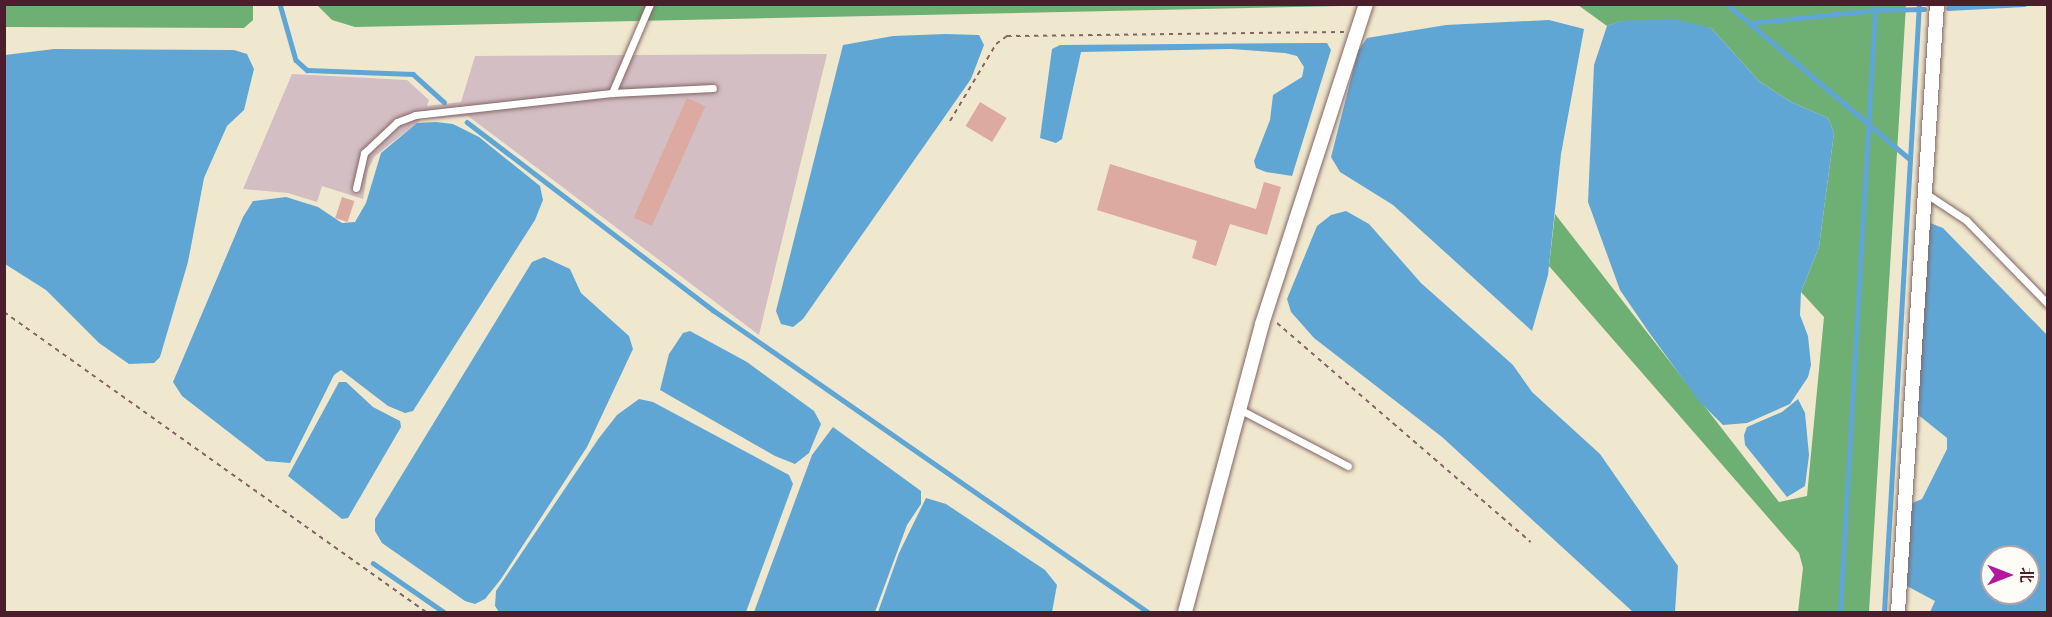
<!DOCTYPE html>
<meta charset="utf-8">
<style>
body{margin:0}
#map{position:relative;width:2052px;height:617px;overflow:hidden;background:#f0e8ce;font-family:"IM FELL Double Pica","Noto Serif SC",serif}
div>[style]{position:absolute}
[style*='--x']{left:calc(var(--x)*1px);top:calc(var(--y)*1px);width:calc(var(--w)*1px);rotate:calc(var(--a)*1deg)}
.industrial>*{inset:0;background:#d2bec3}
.forest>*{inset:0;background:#6eb074}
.water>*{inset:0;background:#60a6d5}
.stream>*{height:4.5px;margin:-2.25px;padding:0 2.25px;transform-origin:2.25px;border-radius:2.25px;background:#60a6d5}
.building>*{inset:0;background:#dcaaa0;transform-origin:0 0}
.path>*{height:2px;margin-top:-1px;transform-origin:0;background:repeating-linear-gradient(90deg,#846564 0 4.5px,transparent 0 9px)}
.roads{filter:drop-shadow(0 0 2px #846564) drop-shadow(0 0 2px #846564)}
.lane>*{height:7px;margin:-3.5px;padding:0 3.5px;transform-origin:3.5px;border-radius:3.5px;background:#fff}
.street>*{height:14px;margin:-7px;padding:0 7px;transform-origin:7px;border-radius:7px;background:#fff}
span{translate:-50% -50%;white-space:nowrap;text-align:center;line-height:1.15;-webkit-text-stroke:6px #fdfcf7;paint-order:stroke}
.frame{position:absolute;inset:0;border:6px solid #4a1f2b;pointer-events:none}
.north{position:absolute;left:1980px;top:545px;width:60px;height:60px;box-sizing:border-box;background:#fdfcf7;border:2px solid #b5a4a5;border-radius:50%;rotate:90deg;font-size:16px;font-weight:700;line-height:24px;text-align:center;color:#4a1f2b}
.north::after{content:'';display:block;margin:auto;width:21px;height:27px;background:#b5179e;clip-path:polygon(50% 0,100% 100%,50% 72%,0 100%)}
</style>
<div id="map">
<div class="industrial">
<div style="clip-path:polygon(827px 54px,759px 335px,468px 116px,422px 119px,375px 156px,368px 169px,363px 199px,322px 186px,317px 202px,288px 193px,243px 189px,292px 74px,407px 80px,429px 100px,427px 106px,461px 102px,475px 56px)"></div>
</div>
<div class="forest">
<div style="clip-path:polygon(5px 4px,253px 4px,253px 20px,244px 28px,5px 27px)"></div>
<div style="clip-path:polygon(317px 5px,1389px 5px,355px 27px,332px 20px)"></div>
<div style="clip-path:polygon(1578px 5px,1906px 5px,1869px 612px,1798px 612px,1803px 568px,1799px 553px,1549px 266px,1555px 214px,1779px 502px,1807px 496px,1824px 317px,1801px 292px,1819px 247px,1834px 133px,1828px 118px,1791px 102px,1760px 82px,1711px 28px,1622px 21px,1607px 26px)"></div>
</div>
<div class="water">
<div style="clip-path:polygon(1673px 19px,1711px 28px,1760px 82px,1791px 102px,1828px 118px,1834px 133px,1819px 247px,1801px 292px,1800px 315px,1808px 336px,1811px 365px,1808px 377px,1790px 404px,1747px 423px,1723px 425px,1699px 401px,1648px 331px,1620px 290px,1588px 202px,1594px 65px,1607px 26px,1621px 21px)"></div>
<div style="clip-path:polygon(1549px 20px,1584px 29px,1561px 154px,1548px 275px,1532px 331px,1393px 205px,1340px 172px,1331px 157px,1358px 51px,1367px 38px,1446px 25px)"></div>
<div style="clip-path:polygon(946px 34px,979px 35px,984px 45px,971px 79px,803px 319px,793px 327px,781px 324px,776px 311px,843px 45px,893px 36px)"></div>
<div style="clip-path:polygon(1316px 43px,1327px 43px,1331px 50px,1292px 176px,1266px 172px,1256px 168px,1254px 161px,1270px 120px,1273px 95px,1302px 77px,1304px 67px,1297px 56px,1285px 53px,1231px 49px,1081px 52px,1062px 139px,1056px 143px,1040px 138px,1052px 49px,1060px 45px)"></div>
<div style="clip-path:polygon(54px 49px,234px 50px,247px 54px,254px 69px,244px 110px,227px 126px,204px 178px,188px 262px,160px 357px,154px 363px,129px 364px,99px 343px,46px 290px,5px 264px,5px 55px)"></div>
<div style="clip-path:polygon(436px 122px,453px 124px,479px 137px,540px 186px,543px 200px,535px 220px,413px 411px,405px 413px,388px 406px,341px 370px,334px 375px,290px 463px,266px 461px,182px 396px,173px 382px,243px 217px,253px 201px,286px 197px,318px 207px,342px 223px,355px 222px,366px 203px,381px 153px,417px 123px)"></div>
<div style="clip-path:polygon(1346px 211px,1369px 224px,1421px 283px,1513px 365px,1532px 392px,1600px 454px,1678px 566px,1675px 612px,1633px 612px,1442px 437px,1314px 338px,1291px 312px,1287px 299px,1317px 226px,1331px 215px)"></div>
<div style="clip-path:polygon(evenodd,1930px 223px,1943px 228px,2047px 335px,2047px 612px,1930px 612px,1935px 601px,1905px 585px,1910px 504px,1922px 499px,1947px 449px,1947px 438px,1916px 413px,1930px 223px,1992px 557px,2028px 557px,2028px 593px,1992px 593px,1992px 557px)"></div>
<div style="clip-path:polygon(544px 257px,570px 269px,581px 293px,629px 336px,633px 349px,587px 447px,501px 579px,485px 599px,475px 604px,465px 601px,382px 543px,375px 531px,375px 519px,532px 262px)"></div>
<div style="clip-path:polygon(690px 331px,747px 362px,814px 411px,821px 424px,809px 453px,795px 464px,775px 456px,660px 390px,669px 354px,683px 333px)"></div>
<div style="clip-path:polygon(339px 382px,346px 382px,373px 407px,400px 421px,401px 427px,348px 518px,342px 519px,288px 476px)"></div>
<div style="clip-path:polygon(639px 399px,653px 402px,789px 475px,793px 484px,746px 612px,499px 612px,495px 606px,496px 591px,599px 438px,617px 415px)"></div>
<div style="clip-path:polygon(1798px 399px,1805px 413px,1809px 455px,1805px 486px,1787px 497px,1745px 445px,1744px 435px,1747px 427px,1782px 412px)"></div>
<div style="clip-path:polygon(833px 427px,921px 491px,921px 504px,907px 525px,875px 612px,754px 612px,812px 455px)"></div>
<div style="clip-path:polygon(926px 498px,946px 504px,1045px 570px,1057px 585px,1052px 612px,878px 612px,899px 553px)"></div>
</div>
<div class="stream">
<div style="--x:280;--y:4;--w:58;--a:74.1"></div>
<div style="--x:296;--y:60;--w:15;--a:42"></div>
<div style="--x:307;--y:70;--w:106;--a:2.2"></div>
<div style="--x:413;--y:74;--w:42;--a:42.1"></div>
<div style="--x:1727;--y:4;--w:240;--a:40.3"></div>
<div style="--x:1948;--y:8;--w:76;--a:-3"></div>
<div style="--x:1751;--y:23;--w:125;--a:-6"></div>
<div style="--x:1875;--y:10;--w:49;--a:-1.2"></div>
<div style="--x:467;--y:122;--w:310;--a:37.4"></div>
<div style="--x:713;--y:310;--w:530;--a:34.77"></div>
<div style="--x:373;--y:563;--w:86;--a:34.6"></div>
<div style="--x:1840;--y:612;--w:603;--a:-86.67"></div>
<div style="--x:1884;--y:612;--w:609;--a:-86.71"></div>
</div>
<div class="building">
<div style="left:687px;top:98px;width:20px;height:131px;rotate:24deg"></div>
<div style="left:980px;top:102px;width:31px;height:28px;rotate:31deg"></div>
<div style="clip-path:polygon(1110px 164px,1256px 209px,1264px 182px,1281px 187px,1267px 235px,1230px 224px,1216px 266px,1192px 258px,1197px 241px,1097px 210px)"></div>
<div style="left:342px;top:197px;width:13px;height:22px;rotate:18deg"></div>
</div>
<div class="path">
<div style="--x:950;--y:121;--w:90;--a:-59.1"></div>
<div style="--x:996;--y:44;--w:14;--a:-36"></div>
<div style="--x:1007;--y:36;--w:337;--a:-0.7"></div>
<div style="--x:4;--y:312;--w:518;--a:35.41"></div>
<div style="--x:1277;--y:323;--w:335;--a:40.8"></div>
</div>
<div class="roads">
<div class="lane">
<div style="--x:612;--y:93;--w:97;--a:-66.9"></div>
<div style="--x:356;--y:188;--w:36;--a:-77"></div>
<div style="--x:364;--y:153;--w:45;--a:-43.2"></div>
<div style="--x:397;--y:122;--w:19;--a:-21"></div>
<div style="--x:415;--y:115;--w:198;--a:-6.4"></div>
<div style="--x:612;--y:93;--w:101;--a:-2.8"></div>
<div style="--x:1925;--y:193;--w:49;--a:33.4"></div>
<div style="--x:1966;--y:220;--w:117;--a:45.7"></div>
<div style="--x:1239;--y:409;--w:123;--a:27.6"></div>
</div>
<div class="street">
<div style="--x:1185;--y:612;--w:298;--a:-75"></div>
<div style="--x:1262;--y:324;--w:336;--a:-72"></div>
<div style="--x:1898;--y:612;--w:609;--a:-86.33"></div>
</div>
</div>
<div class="frame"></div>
<div class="north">北</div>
</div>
